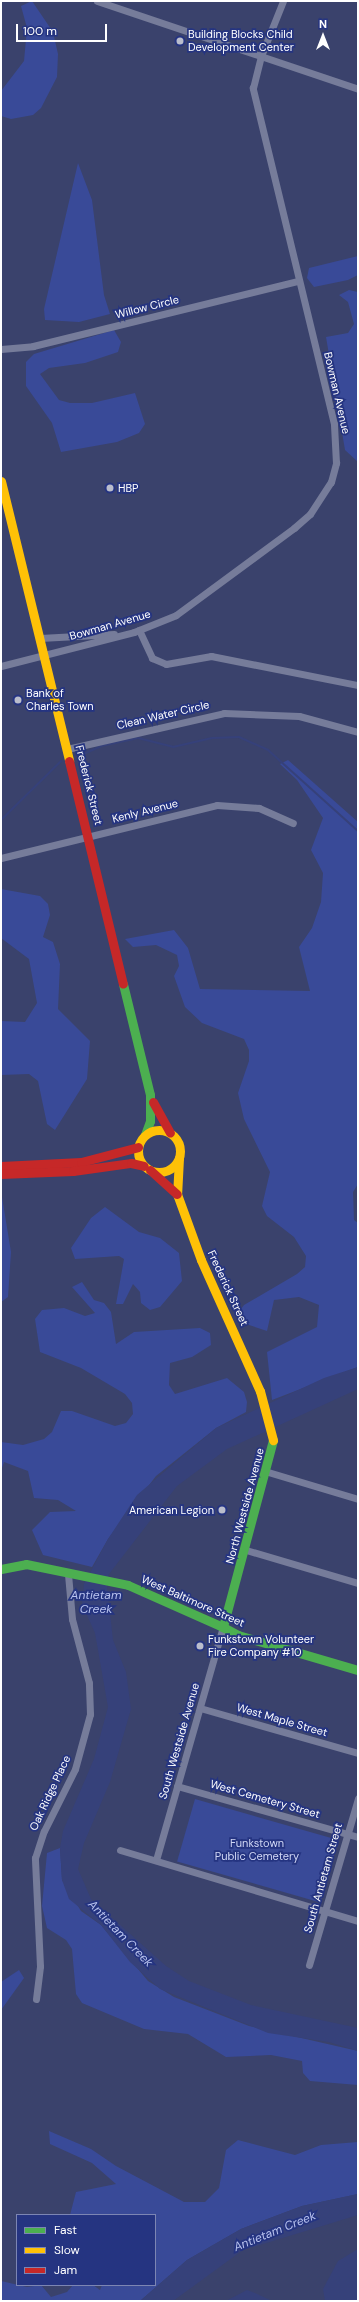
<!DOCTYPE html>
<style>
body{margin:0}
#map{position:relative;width:359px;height:2302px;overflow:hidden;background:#3a426c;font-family:"DM Sans",sans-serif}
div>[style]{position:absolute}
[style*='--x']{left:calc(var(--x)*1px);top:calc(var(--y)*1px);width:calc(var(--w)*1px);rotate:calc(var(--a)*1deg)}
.green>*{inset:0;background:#394a98;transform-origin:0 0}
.water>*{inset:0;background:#36417a}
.stream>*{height:2px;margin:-1px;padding:0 1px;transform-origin:1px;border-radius:1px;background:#36417a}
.street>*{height:7px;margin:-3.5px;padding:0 3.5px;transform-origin:3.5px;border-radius:3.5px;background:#767c9a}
.fast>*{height:9px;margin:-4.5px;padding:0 4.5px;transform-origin:4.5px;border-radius:4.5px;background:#4caf50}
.slow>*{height:9px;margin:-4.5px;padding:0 4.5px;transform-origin:4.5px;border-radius:4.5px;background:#ffc107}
.slow>.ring{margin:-4.5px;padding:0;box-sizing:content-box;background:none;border:9px solid #ffc107;border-radius:50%}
.jam>*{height:9px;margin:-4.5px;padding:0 4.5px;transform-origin:4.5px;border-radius:4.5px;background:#c62828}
.dots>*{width:11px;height:11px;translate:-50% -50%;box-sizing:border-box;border:2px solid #253481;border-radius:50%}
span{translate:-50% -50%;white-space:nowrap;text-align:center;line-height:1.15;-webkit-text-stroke:3.5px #253481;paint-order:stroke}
.poi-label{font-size:11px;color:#fff}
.left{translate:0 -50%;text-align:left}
.right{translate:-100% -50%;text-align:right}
.street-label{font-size:11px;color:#fff}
.park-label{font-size:11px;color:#d0d7f5}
.water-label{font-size:12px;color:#b8c2ee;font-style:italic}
.frame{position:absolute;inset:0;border:2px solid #fff;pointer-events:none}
.legend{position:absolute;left:16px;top:2214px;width:140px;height:72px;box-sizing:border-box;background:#253481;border:1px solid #7c85b3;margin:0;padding:5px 7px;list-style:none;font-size:12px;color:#fff}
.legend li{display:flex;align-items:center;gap:8px;height:20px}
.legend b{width:20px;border:1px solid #7c85b3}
.north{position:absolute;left:303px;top:16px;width:40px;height:40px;-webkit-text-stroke:3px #253481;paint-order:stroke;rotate:0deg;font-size:11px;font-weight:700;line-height:16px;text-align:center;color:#fff}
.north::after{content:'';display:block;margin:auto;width:14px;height:18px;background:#fff;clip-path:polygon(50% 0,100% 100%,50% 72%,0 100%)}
.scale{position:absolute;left:16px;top:24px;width:91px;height:18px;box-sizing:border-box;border:2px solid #fff;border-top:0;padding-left:5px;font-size:12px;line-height:14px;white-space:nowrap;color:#fff;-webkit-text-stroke:3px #253481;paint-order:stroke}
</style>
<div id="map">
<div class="green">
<div style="clip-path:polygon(32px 1px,53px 32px,58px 54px,57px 77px,41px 108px,33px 115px,11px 119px,1px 116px,1px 91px,24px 61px,27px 28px,21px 6px)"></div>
<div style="clip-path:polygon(78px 163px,92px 200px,104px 295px,110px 314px,79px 322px,45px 320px,44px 309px)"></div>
<div style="clip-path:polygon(358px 256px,358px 275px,348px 280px,314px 287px,307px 278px,309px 268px)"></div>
<div style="clip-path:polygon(349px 290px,358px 292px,358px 462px,345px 450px,326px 337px,348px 333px,354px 324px,348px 302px,339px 295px)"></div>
<div style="clip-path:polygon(114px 330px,121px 342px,118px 352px,85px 363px,49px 368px,40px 374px,59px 400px,70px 403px,92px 403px,135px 393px,145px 424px,139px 433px,117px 442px,61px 452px,52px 423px,26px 386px,26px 362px,34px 354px)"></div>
<div style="clip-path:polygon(288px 760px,358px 822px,358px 1184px,353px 1192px,354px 1220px,358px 1223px,358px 1367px,272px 1400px,267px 1352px,317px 1327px,319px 1305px,299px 1297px,274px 1300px,267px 1331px,240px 1322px,238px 1313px,244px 1305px,297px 1274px,305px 1267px,306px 1256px,294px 1237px,267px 1216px,262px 1206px,270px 1172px,244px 1119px,238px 1093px,249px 1061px,249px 1050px,244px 1039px,202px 1023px,185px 1007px,174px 976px,179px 966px,177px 955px,156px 945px,133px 947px,125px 939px,174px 930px,188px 948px,200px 989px,310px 991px,299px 947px,312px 928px,321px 902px,323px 873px,311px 850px,323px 818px,297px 780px,280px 764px)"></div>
<div style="clip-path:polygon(1px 889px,40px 896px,48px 904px,50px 915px,43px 937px,53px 942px,60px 964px,58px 1009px,90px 1041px,87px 1079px,55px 1130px,47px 1124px,38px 1081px,29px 1074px,1px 1075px,1px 1021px,25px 1022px,37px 1003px,29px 959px,1px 938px)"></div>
<div style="clip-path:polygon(2px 1197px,11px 1252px,8px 1297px,1px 1302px)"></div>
<div style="clip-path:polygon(105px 1207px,139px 1232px,160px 1238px,179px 1253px,182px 1281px,160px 1307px,150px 1310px,141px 1303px,140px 1292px,133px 1284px,123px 1304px,116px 1304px,124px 1259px,119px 1256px,75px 1259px,71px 1248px,91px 1218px)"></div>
<div style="clip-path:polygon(82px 1282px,94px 1300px,104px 1303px,111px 1312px,116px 1344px,134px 1332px,200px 1328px,210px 1333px,211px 1345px,192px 1357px,170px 1363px,169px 1385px,175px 1394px,227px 1378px,244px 1392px,247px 1402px,246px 1412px,216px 1428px,156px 1476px,108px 1539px,92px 1567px,43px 1555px,32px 1530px,50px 1512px,76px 1511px,58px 1500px,34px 1498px,28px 1471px,4px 1462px,1px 1471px,1px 1442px,23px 1445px,44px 1439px,52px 1432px,61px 1411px,72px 1411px,115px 1426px,126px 1423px,133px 1414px,132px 1403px,125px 1394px,81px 1368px,40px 1352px,35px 1319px,42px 1310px,64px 1308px,85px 1316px,95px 1313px,72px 1287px)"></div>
<div style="left:195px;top:1799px;width:149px;height:65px;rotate:16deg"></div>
<div style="clip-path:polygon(60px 1848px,62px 1880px,81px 1911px,101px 1925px,148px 1981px,174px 1997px,249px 2026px,358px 2051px,358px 2085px,310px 2081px,303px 2073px,302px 2061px,271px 2055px,226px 2057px,188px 2034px,144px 2029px,82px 2003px,76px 1994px,72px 1949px,66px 1940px,47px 1928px,42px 1906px,47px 1853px)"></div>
<div style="clip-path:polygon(19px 1970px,24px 1978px,1px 2010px,1px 1982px)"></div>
<div style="clip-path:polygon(49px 2131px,91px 2149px,116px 2166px,184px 2202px,205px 2202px,219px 2188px,226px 2150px,238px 2140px,295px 2155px,321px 2145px,358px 2142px,358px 2194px,302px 2206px,241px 2229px,187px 2260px,140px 2301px,1px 2301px,1px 2281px,27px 2287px,41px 2285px,51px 2297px,67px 2292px,73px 2285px,93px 2285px,100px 2290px,102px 2285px,155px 2285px,155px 2215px,70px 2215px,76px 2192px,116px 2184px,92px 2163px,50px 2144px)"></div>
</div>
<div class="water">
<div style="clip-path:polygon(358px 1367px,358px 1389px,227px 1449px,177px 1486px,109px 1574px,107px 1587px,113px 1640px,126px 1672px,131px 1709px,110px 1782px,84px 1843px,78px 1869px,91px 1899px,166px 1966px,189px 1981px,251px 2005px,358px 2028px,358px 2051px,329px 2042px,268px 2033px,160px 1989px,130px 1962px,101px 1925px,69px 1899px,62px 1880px,60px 1848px,63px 1831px,94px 1759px,108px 1707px,95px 1633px,82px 1604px,84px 1584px,108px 1539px,137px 1495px,216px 1428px,324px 1378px)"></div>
<div style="clip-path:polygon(358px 2194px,358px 2215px,243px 2250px,173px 2301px,140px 2301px,187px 2260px,241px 2229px,302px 2206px)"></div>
<div style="clip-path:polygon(358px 2249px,358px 2301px,325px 2301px,323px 2289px,338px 2261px)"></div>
<div style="clip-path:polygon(247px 2290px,255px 2293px,272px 2301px,226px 2301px)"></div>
</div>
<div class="stream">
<div style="--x:79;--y:756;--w:24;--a:-24"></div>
<div style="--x:101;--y:746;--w:38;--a:-12"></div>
<div style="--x:138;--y:738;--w:36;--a:14"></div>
<div style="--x:173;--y:747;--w:40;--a:-13"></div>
<div style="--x:212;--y:738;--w:27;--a:-2"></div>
<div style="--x:239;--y:737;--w:32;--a:24"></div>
<div style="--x:268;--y:750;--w:121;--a:42"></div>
<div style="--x:1;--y:820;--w:84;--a:-44.5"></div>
</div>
<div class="street">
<div style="--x:97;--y:1;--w:275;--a:18.6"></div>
<div style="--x:1;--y:349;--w:32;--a:-5"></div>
<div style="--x:33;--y:346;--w:273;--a:-13.8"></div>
<div style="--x:139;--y:630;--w:31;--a:65"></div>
<div style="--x:152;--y:658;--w:15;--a:23"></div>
<div style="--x:166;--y:664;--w:46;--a:-10.1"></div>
<div style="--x:211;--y:656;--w:150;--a:11.2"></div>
<div style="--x:40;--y:638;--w:74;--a:-3.1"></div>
<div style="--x:1;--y:666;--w:137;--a:-14.3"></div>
<div style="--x:134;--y:632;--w:45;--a:-22"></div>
<div style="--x:176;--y:615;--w:147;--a:-36.4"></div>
<div style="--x:294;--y:528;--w:21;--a:-41"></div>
<div style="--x:310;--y:514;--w:38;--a:-57"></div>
<div style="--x:331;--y:482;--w:20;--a:-75"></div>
<div style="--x:336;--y:463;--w:39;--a:-93"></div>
<div style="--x:334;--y:424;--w:346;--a:-103.6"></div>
<div style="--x:253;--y:88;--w:33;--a:-76"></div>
<div style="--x:261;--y:56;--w:59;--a:-68.2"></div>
<div style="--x:67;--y:749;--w:161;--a:-12.9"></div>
<div style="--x:224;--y:713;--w:75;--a:2.3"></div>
<div style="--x:299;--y:716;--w:61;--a:15.2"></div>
<div style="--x:1;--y:858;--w:222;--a:-13.8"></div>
<div style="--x:217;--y:805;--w:42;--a:4.1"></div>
<div style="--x:259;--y:808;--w:37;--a:24"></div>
<div style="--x:268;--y:1472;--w:94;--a:16.7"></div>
<div style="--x:246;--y:1550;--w:117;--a:16.4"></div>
<div style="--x:200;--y:1708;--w:164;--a:15.9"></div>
<div style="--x:177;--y:1786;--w:188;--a:15.7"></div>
<div style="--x:120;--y:1850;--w:248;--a:16.6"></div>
<div style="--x:156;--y:1860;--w:242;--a:-74"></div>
<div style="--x:309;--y:1965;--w:174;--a:-73.6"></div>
<div style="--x:36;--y:1999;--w:33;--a:-83"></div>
<div style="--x:40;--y:1966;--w:108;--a:-92.7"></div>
<div style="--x:35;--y:1858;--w:28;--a:-72"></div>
<div style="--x:44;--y:1831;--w:69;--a:-63.4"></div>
<div style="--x:75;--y:1769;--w:57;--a:-74.7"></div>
<div style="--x:90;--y:1714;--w:31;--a:-92"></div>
<div style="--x:89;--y:1683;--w:66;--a:-104.9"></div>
<div style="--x:72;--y:1619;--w:45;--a:-95.1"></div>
</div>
<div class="fast">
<div style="--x:123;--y:984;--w:114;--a:76.3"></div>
<div style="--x:150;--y:1095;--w:26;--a:90"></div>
<div style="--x:150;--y:1121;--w:15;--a:110"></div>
<div style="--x:273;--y:1440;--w:194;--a:105"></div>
<div style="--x:223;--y:1627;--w:17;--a:28"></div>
<div style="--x:238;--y:1635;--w:125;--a:16.3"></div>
<div style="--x:1;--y:1569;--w:25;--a:-11"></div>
<div style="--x:26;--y:1564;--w:104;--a:11.6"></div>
<div style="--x:128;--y:1585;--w:104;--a:23.9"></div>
</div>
<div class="slow">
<div style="--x:1;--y:481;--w:288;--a:76.3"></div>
<div class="ring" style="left:138px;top:1130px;width:33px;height:33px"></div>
<div style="--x:179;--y:1158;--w:36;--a:93"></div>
<div style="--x:177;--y:1194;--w:70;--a:70"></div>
<div style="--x:201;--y:1260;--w:144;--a:65.8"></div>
<div style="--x:260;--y:1391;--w:51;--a:75.1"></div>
</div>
<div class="jam">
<div style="--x:69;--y:761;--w:229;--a:76.4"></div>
<div style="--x:153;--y:1102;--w:35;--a:61"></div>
<div style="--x:1;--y:1166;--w:80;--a:-2.9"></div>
<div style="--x:81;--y:1162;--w:59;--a:-14.7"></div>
<div style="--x:150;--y:1170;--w:36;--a:42"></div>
<div style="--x:1;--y:1174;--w:72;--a:-2.4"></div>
<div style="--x:73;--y:1171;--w:59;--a:-7.9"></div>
<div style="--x:131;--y:1163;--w:13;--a:13"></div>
</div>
<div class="dots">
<div style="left:180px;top:41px;background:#babdcc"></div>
<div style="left:110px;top:488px;background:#babdcc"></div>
<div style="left:18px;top:700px;background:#babdcc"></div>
<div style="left:222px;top:1510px;background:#babdcc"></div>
<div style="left:200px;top:1646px;background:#babdcc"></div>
</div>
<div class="poi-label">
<span class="left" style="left:188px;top:41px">Building Blocks Child<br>Development Center</span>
<span class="left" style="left:118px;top:488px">HBP</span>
<span class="left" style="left:26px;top:700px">Bank of<br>Charles Town</span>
<span class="right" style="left:214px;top:1510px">American Legion</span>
<span class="left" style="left:208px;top:1646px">Funkstown Volunteer<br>Fire Company #10</span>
</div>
<div class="street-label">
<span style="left:147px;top:307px;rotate:-14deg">Willow Circle</span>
<span style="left:337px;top:393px;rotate:77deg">Bowman Avenue</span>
<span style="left:110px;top:625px;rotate:-16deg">Bowman Avenue</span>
<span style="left:163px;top:715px;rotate:-13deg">Clean Water Circle</span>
<span style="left:89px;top:785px;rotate:76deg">Frederick Street</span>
<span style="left:145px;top:811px;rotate:-14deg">Kenly Avenue</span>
<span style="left:228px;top:1288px;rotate:65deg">Frederick Street</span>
<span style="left:245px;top:1506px;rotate:-75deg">North Westside Avenue</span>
<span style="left:193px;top:1601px;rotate:24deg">West Baltimore Street</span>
<span style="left:282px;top:1720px;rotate:16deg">West Maple Street</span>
<span style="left:179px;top:1741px;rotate:-74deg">South Westside Avenue</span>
<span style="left:50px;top:1793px;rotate:-65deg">Oak Ridge Place</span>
<span style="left:265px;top:1799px;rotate:16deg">West Cemetery Street</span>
<span style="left:323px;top:1878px;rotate:-74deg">South Antietam Street</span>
</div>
<div class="park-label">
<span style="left:257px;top:1850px">Funkstown<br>Public Cemetery</span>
</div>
<div class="water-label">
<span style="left:96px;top:1603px">Antietam<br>Creek</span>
<span style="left:120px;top:1934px;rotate:46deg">Antietam Creek</span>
<span style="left:275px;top:2232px;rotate:-22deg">Antietam Creek</span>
</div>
<div class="frame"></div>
<ul class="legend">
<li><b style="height:5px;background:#4caf50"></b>Fast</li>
<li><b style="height:5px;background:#ffc107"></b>Slow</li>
<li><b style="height:5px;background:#c62828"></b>Jam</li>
</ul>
<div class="north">N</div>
<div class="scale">100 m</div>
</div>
